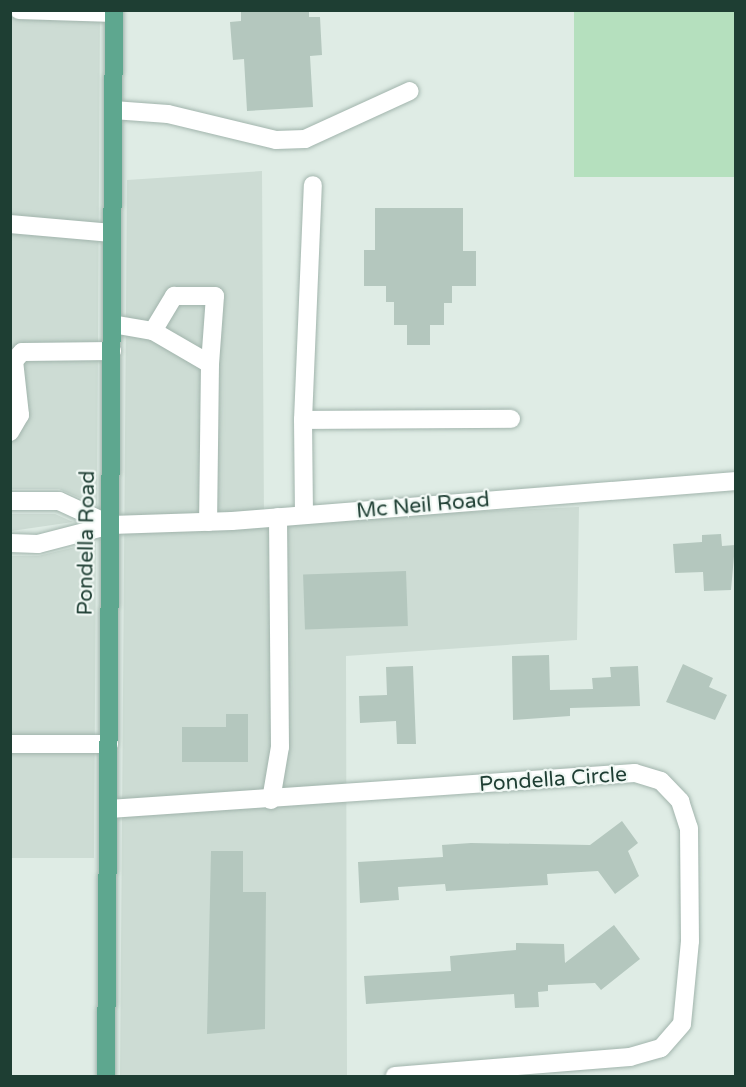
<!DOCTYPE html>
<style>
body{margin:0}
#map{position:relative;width:746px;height:1087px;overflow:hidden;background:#dfece5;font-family:"Varela Round",sans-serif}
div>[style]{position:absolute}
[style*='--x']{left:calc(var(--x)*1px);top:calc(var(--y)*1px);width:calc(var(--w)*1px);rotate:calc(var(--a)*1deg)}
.built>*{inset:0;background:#cddcd4}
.green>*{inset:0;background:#b5e0be;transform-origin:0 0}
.building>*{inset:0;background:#b4c7be;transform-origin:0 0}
.roads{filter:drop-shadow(0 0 2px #a1b4ac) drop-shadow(0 0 2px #a1b4ac)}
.minor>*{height:18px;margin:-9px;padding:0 9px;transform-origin:9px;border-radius:9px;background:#fff}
.major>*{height:18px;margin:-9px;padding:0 9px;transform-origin:9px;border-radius:9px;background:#5ea78f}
span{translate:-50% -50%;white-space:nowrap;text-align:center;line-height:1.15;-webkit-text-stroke:4.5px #f0f8f4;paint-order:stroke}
.street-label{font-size:21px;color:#1e3e33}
.frame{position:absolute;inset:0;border:12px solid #1e3e33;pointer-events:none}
</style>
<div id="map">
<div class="built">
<div style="clip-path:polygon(11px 11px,100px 11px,97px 505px,59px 489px,11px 489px)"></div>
<div style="clip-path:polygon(262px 171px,264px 521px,579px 507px,577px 640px,346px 656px,347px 1076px,120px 1076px,127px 180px)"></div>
<div style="clip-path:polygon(11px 514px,55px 514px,73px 522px,11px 531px)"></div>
<div style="clip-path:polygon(96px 542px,94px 858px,11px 858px,10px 556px,38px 556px)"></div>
</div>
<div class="green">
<div style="left:574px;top:11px;width:161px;height:166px"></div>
</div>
<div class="building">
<div style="clip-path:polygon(241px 10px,309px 10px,309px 17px,320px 17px,322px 55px,310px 56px,313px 107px,247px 111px,244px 59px,233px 60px,230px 22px,241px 21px)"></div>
<div style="clip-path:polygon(375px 208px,463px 208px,463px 251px,476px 251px,476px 286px,452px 286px,452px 303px,444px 303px,444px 325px,430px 325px,430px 345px,407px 345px,407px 325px,394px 325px,394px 302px,386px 302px,386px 286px,364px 286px,364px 250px,375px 250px)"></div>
<div style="clip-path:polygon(721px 534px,722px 546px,735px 545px,731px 590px,704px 591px,703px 572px,675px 573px,673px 544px,702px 542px,702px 535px)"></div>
<div style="left:406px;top:571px;width:55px;height:103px;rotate:88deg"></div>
<div style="clip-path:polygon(549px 655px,550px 690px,593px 689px,592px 678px,611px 677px,610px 667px,638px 666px,640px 706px,570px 708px,570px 716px,513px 720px,512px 656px)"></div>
<div style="clip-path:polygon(683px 664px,713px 678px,709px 687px,727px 695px,715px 720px,666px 702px)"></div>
<div style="clip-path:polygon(413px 666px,416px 744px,397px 744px,396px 721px,360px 723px,359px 696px,387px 695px,386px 667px)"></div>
<div style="clip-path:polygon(226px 714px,248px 714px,248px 762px,182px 762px,182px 727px,226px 727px)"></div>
<div style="clip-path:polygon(622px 821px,638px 843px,628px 851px,639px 876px,615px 894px,598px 871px,547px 874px,548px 885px,446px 891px,445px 884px,398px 887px,399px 900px,360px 903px,358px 862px,443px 857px,442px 845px,471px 843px,590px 845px)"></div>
<div style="clip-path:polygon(211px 851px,243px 851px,243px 892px,266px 892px,265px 1029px,207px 1034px)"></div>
<div style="clip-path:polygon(614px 925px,640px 959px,601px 990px,595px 983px,548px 985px,548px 991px,538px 992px,539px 1007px,515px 1008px,514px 994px,366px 1004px,364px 976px,451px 971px,450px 956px,516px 950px,516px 943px,564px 944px,565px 963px)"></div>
</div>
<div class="roads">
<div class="minor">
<div style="--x:19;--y:10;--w:95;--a:1.8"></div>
<div style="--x:113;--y:110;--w:55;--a:4.2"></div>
<div style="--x:168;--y:114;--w:111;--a:13.5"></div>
<div style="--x:276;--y:140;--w:29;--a:-2"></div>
<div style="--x:305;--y:139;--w:115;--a:-24.6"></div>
<div style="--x:10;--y:224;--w:102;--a:5"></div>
<div style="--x:112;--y:324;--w:42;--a:9.7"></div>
<div style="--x:153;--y:331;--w:66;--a:30.1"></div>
<div style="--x:210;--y:364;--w:158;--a:90.7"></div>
<div style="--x:153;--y:331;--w:41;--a:-59"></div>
<div style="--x:174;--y:296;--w:41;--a:0"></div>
<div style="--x:215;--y:296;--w:68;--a:94.2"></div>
<div style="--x:303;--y:420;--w:235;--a:-87.6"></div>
<div style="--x:10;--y:432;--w:20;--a:-60"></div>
<div style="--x:20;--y:415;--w:54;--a:-96.3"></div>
<div style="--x:14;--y:361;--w:12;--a:-48"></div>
<div style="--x:22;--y:352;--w:90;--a:-0.6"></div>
<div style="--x:10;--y:501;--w:49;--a:0"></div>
<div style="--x:59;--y:501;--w:57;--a:24.8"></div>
<div style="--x:304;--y:515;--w:95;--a:-90.6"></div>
<div style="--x:303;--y:420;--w:208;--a:-0.3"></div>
<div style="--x:10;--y:543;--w:28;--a:2"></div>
<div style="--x:38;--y:544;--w:75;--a:-14.6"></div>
<div style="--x:111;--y:525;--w:121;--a:-1.9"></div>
<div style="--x:232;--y:521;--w:506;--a:-4.54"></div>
<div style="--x:10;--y:744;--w:99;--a:0"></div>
<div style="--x:271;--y:800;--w:54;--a:-80.4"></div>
<div style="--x:280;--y:747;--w:230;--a:-90.5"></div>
<div style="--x:109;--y:809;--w:527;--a:-3.92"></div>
<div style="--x:635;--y:773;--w:27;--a:17"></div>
<div style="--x:661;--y:781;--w:28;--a:46"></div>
<div style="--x:680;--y:801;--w:28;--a:72"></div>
<div style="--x:689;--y:828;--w:113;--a:89.5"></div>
<div style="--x:690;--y:941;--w:83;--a:95.5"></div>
<div style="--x:682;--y:1024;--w:32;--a:131"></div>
<div style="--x:661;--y:1048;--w:32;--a:164"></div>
<div style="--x:630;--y:1057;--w:236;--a:175.4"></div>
</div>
<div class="major">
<div style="--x:106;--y:1076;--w:1066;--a:-89.57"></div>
</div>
</div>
<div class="street-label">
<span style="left:423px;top:506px;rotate:-5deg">Mc Neil Road</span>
<span style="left:87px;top:543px;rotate:-89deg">Pondella Road</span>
<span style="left:553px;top:780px;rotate:-4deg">Pondella Circle</span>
</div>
<div class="frame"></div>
</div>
